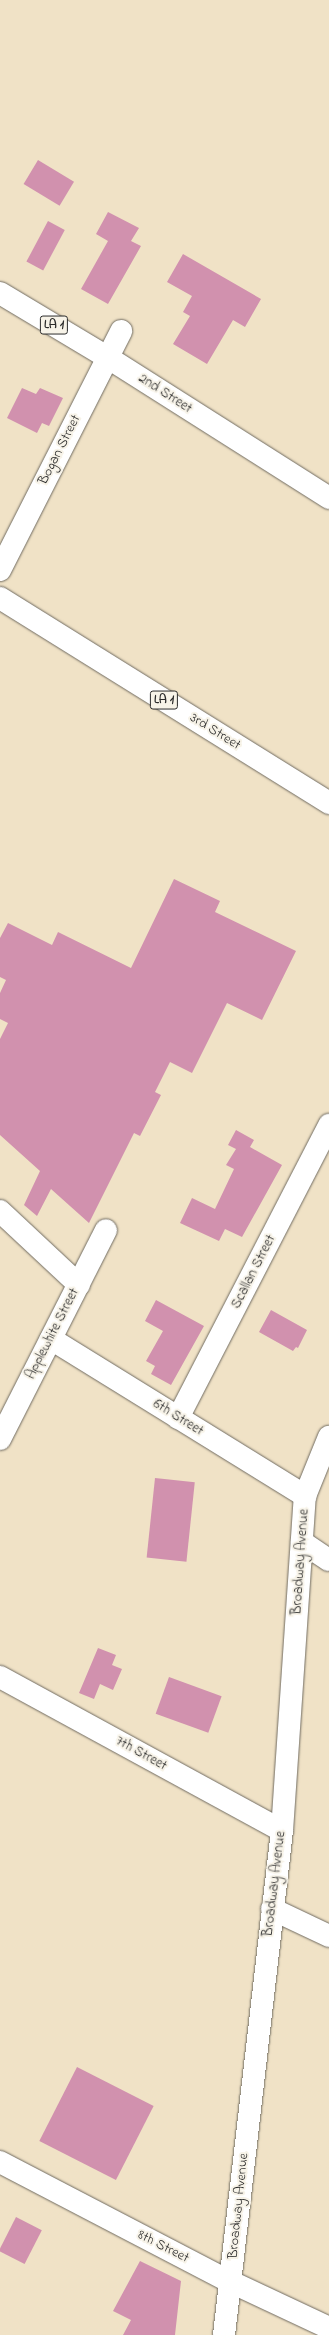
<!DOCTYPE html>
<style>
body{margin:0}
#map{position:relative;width:329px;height:2335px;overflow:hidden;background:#f0e2c6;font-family:"Indie Flower",sans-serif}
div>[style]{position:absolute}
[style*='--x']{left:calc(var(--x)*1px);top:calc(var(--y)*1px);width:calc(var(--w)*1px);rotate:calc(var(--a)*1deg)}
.building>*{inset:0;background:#d191ae;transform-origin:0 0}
.roads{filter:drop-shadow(0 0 1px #706b61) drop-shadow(0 0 1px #706b61)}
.minor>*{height:22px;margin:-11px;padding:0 11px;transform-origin:11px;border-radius:11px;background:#fff}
.major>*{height:22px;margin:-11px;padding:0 11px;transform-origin:11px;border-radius:11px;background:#fff}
span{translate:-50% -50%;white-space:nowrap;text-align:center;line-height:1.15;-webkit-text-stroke:4px #f7f3e8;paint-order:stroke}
.shield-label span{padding:1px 3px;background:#f7f3e8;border:1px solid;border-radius:3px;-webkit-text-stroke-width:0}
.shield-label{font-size:13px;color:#2b2b2b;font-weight:700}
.street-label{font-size:14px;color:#2b2b2b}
</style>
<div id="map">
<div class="building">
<div style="left:38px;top:160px;width:42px;height:28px;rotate:31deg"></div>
<div style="clip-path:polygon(108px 212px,139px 228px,131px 241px,141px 246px,108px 304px,81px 289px,108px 241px,96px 234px)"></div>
<div style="left:48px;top:221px;width:19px;height:46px;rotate:28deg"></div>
<div style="clip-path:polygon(183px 254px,261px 299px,245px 327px,233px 320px,207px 364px,173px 344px,190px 316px,183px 312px,192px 296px,167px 282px)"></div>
<div style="clip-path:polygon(22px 388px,36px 394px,40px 388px,63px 398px,49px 426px,42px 423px,37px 433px,7px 418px)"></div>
<div style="clip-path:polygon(174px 879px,220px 901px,215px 912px,296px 951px,262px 1020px,227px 1003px,192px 1073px,170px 1062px,155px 1092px,161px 1095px,140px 1136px,134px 1133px,89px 1223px,51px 1189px,37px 1216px,24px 1205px,40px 1171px,0 1135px,0 1039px,8px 1023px,0 1019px,0 993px,6px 980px,0 977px,0 938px,8px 923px,52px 945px,58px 932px,131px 968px)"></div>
<div style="clip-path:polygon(236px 1130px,254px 1140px,250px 1147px,282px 1165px,242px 1237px,225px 1229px,219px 1241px,180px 1223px,192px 1198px,215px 1209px,234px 1169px,226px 1165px,236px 1149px,228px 1145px)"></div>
<div style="clip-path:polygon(156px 1300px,204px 1326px,171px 1385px,151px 1374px,155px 1366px,146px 1361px,163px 1331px,145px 1321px)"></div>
<div style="clip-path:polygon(271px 1310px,307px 1330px,298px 1348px,296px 1347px,293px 1351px,259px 1332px)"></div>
<div style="left:155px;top:1478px;width:40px;height:80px;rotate:6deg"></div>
<div style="clip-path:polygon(98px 1648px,116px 1655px,112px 1665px,122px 1669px,113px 1690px,100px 1684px,94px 1699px,79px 1693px)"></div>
<div style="left:169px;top:1677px;width:56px;height:39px;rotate:20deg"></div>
<div style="left:77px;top:2067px;width:86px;height:83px;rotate:27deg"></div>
<div style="left:16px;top:2217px;width:29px;height:38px;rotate:27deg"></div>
<div style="clip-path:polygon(140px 2261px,181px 2281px,175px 2335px,123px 2335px,131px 2320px,113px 2311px)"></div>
</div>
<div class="roads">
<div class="minor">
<div style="--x:0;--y:570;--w:268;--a:-63.1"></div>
<div style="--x:0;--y:1211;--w:108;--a:43.1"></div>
<div style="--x:51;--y:1339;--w:299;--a:31.7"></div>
<div style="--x:178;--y:1418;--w:330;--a:-62.7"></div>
<div style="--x:0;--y:1439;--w:234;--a:-63.1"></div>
<div style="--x:302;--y:1542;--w:32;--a:34"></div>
<div style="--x:0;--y:1677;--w:321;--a:28.6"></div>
<div style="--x:272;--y:1909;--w:63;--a:25.3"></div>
<div style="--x:0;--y:2162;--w:260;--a:27.5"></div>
<div style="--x:231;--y:2282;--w:108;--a:25.1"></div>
</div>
<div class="major">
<div style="--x:0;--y:293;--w:125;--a:30.9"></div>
<div style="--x:107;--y:357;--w:263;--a:32.4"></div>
<div style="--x:0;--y:598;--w:388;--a:31.9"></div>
<div style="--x:224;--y:2335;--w:507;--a:-83.44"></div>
<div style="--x:282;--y:1831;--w:336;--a:-86.1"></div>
<div style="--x:305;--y:1496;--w:64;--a:-67.9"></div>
</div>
</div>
<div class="shield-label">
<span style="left:54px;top:325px">LA 1</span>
<span style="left:164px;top:700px">LA 1</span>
</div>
<div class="street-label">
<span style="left:165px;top:394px;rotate:33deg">2nd Street</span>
<span style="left:60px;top:450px;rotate:-63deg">Bogan Street</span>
<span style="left:215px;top:732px;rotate:32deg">3rd Street</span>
<span style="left:254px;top:1272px;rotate:-63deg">Scallan Street</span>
<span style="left:53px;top:1334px;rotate:-63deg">Applewhite Street</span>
<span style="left:178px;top:1418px;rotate:32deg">6th Street</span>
<span style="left:301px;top:1562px;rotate:-86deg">Broadway Avenue</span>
<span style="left:141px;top:1754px;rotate:29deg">7th Street</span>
<span style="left:275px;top:1884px;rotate:-83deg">Broadway Avenue</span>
<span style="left:239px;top:2206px;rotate:-84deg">Broadway Avenue</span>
<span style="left:163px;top:2247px;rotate:27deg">8th Street</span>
</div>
</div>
